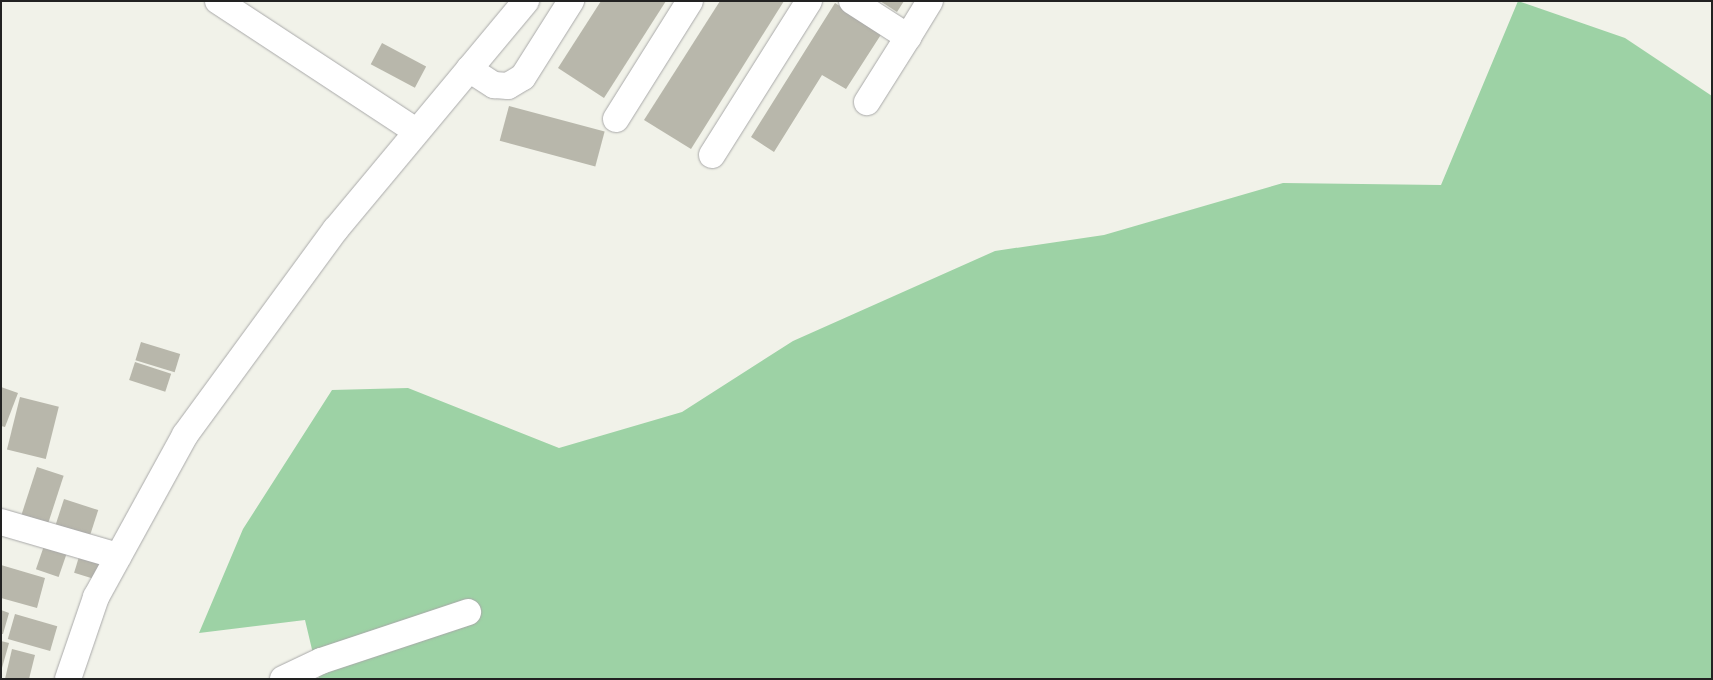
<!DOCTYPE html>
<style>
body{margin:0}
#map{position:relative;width:1713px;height:680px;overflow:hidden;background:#f1f2e9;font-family:Signika,sans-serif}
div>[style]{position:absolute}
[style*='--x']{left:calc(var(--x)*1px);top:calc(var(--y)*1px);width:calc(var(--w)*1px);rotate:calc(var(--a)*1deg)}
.forest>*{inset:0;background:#9dd2a5}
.building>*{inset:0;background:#b8b7ab;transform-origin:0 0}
.roads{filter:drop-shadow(0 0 1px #a9a9a9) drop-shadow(0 0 1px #a9a9a9)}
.minor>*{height:26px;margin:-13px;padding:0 13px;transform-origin:13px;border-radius:13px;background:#fff}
span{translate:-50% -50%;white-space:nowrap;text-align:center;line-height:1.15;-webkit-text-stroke:5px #fff;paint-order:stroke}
.frame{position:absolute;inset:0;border:2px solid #222;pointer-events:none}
</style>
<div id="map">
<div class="forest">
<div style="clip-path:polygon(1518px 1px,1625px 38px,1712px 96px,1712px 679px,319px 679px,305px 620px,199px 633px,243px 529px,332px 390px,408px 388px,559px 448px,682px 412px,793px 341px,995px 251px,1104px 235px,1283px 183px,1441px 185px)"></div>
</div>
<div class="building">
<div style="clip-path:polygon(601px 1px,666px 1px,604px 98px,558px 68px)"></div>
<div style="clip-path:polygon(720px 1px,784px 1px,691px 149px,644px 120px)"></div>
<div style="clip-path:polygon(880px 1px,904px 1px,897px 12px)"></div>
<div style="clip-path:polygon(835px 3px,882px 33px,846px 89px,822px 75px,774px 152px,751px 137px)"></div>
<div style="left:382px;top:43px;width:50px;height:24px;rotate:28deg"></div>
<div style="left:509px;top:106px;width:99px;height:36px;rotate:15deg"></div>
<div style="left:141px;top:342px;width:41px;height:19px;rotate:17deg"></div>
<div style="left:135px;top:362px;width:38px;height:19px;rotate:18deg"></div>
<div style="clip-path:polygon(1px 387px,18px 393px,5px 427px,1px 426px)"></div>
<div style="left:20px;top:397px;width:40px;height:54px;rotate:14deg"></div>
<div style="left:37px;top:467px;width:28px;height:60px;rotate:18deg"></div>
<div style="left:64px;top:499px;width:36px;height:32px;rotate:18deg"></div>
<div style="left:47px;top:537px;width:24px;height:34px;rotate:19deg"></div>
<div style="left:82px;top:547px;width:27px;height:27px;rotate:17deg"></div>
<div style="clip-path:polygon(1px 565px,45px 578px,37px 608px,1px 598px)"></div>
<div style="clip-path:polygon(1px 610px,9px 613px,3px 634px,1px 634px)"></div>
<div style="left:15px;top:614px;width:44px;height:26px;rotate:16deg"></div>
<div style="clip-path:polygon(1px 641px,9px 643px,2px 668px,1px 668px)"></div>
<div style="clip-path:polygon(12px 649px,35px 655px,29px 679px,5px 679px)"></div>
</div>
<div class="roads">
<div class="minor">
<div style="--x:218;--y:1;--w:237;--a:33.3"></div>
<div style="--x:852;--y:1;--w:67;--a:32.7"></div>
<div style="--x:908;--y:37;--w:77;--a:122.2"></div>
<div style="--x:908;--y:37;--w:42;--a:-58.6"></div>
<div style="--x:469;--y:69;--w:30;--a:33"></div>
<div style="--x:494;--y:85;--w:14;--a:4"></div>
<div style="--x:508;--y:86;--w:17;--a:-31"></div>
<div style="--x:523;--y:77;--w:90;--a:-57.7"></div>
<div style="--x:616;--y:119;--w:139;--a:-57.9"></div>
<div style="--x:712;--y:155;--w:182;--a:-57.8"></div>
<div style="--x:1;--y:522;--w:122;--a:16.2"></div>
<div style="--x:68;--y:679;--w:87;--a:-71.1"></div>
<div style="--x:96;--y:597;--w:185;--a:-61.2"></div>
<div style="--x:185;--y:435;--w:255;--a:-53.8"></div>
<div style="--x:336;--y:229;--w:297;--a:-50.2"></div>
<div style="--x:283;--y:679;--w:42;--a:-25.3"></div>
<div style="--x:321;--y:661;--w:155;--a:-18.4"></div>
</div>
</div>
<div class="frame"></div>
</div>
